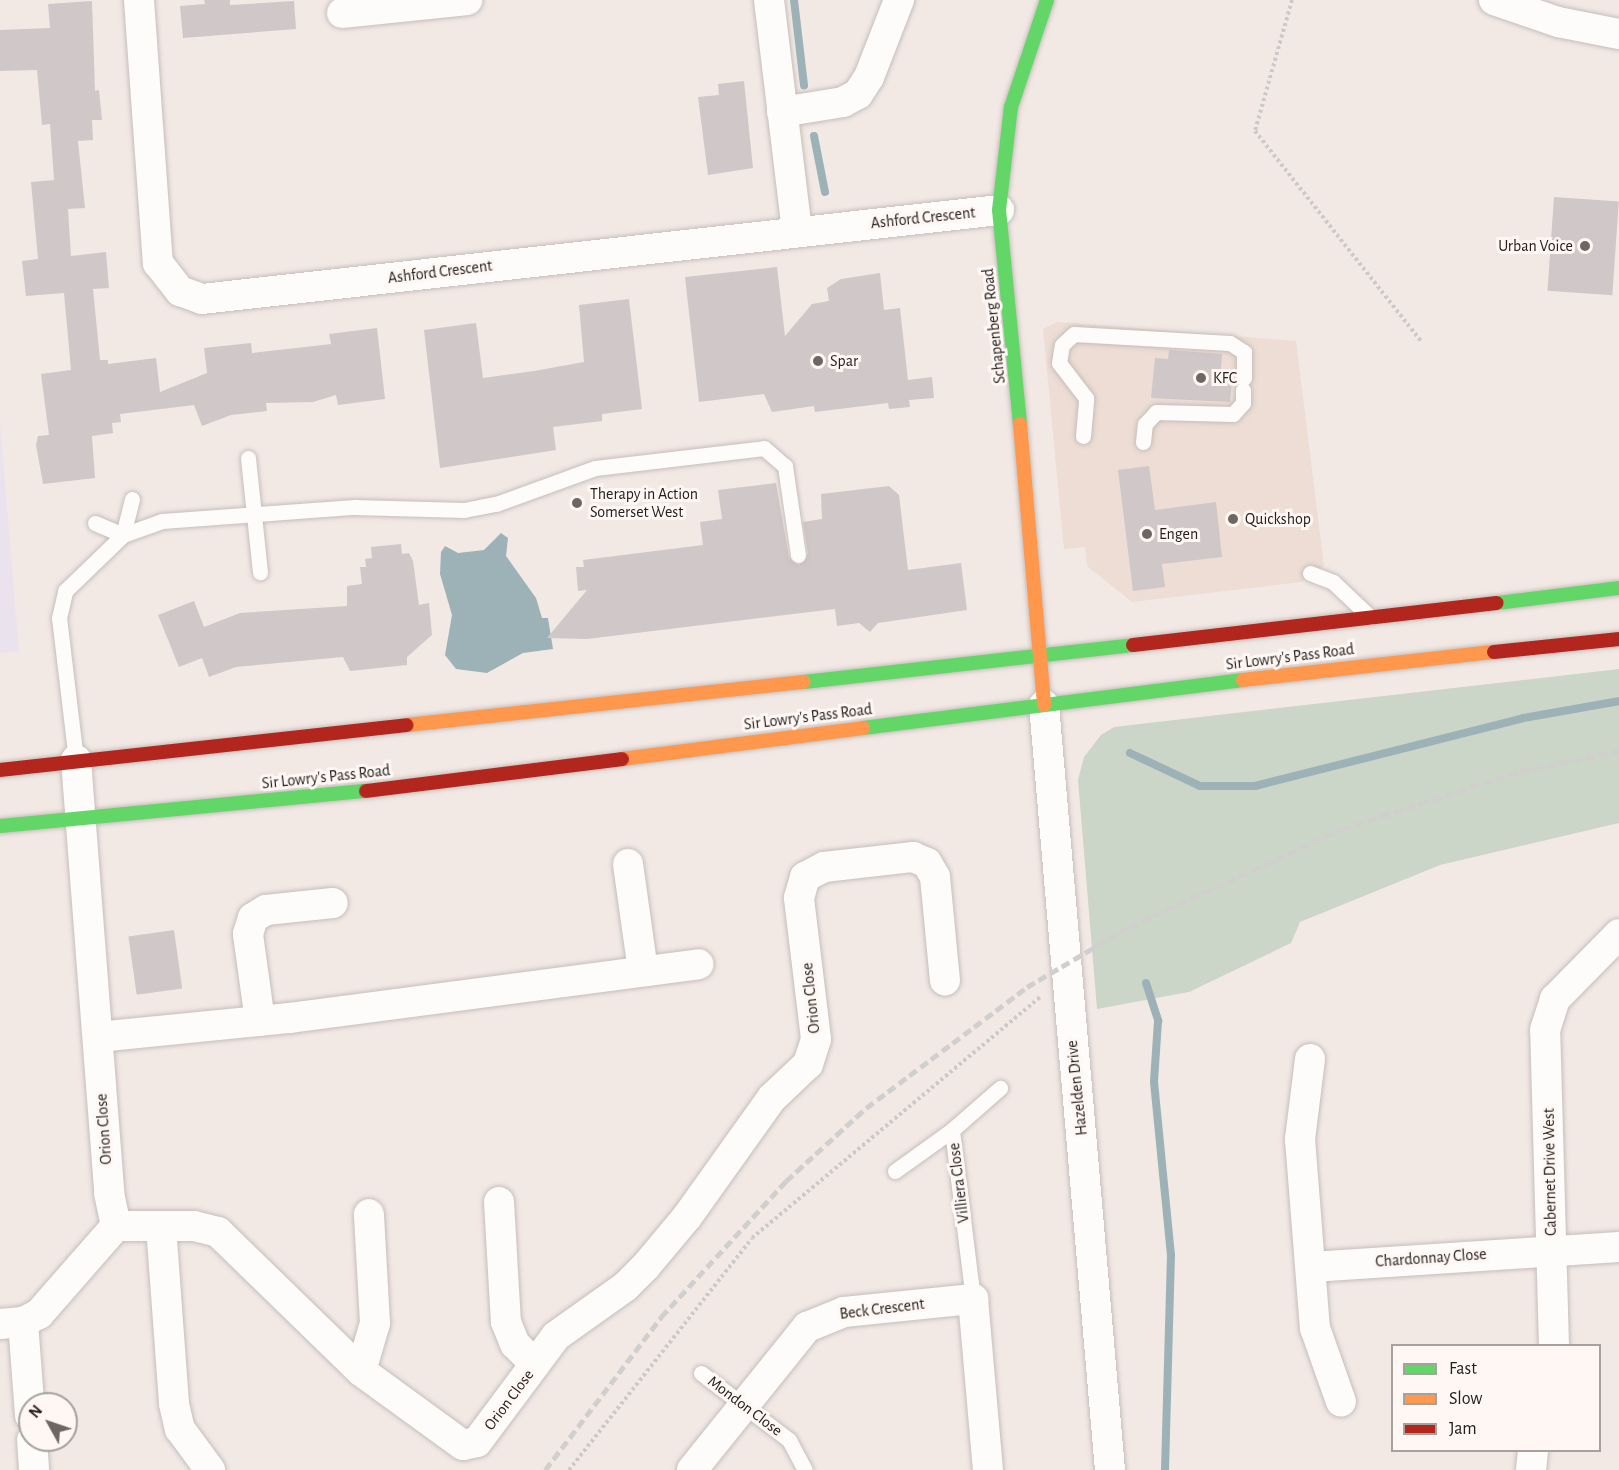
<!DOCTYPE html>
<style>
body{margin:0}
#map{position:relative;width:1619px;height:1470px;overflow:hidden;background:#f2e9e5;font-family:"Alegreya Sans",sans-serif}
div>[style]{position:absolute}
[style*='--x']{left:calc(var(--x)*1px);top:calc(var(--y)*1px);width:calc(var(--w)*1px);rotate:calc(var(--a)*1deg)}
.built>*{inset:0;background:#edddd4}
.education>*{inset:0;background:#eae3ed}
.green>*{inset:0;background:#cbd5c8}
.water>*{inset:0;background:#9db2b7}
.stream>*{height:8px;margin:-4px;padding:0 4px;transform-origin:4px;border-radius:4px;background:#9db2b7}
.building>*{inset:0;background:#d0c7c8;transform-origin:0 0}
.path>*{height:4px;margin-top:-2px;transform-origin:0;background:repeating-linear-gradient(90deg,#cdc9c8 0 3px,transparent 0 6px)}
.roads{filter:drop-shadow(0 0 2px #c5beba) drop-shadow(0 0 2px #c5beba)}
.lane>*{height:15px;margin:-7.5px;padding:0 7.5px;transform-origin:7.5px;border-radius:7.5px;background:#fdfcfb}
.street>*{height:30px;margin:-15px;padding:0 15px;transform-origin:15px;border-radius:15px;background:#fdfcfb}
.fast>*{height:14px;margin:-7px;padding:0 7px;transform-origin:7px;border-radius:7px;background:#63d668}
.slow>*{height:14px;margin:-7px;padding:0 7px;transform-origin:7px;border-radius:7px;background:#ff974d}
.jam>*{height:14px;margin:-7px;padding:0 7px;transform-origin:7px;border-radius:7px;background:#b3261e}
.rail>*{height:4.5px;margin-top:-2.25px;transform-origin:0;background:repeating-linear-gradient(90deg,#d1cfcd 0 9px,transparent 0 13.5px)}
.dots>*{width:16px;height:16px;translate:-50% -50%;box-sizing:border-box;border:3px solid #fef7f4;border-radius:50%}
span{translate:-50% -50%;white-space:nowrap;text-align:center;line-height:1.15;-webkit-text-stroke:6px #fef7f4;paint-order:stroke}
.street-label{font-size:16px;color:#25201d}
.poi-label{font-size:16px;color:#25201d}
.right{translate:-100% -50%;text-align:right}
.left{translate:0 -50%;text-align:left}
.legend{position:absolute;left:1391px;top:1344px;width:210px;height:108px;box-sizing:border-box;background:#fef7f4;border:2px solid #a7a19e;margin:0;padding:8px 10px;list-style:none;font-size:18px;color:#25201d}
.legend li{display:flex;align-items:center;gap:12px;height:30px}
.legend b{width:30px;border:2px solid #a7a19e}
.north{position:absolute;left:18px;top:1392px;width:60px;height:60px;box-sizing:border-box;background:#fef7f4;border:2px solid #a7a19e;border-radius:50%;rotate:310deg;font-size:16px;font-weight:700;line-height:24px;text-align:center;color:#25201d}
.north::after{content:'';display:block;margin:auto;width:21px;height:27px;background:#6d6663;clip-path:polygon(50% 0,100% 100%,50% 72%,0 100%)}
</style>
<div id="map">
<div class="built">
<div style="clip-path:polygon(1057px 322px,1296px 341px,1324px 566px,1301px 582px,1132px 602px,1087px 566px,1085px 547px,1064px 549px,1043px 329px)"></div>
</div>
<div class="education">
<div style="clip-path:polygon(0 422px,19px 651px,0 653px)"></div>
</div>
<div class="green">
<div style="clip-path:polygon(1619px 669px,1619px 823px,1440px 865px,1300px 922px,1291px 943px,1189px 992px,1097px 1009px,1078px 780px,1084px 757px,1101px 735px,1114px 727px)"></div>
</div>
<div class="water">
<div style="clip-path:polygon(501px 533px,508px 538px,506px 556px,536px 598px,542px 618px,548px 618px,553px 649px,523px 653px,487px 673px,456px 669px,445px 655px,452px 615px,440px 574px,441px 552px,445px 546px,458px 553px,484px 550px)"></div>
</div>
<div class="stream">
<div style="--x:794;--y:0;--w:86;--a:83.3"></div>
<div style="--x:814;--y:136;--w:57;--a:78.9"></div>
<div style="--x:1130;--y:753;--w:77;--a:25.2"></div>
<div style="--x:1200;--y:786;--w:55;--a:0"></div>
<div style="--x:1255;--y:786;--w:276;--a:-14.2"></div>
<div style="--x:1523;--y:718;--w:97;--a:-10"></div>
<div style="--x:1146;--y:983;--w:40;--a:72"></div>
<div style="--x:1158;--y:1021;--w:61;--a:93.8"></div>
<div style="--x:1154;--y:1082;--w:174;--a:84.4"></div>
<div style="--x:1171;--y:1255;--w:215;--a:91.6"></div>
</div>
<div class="building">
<div style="clip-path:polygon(204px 0,230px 0,230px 5px,294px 1px,296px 29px,183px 38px,180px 6px,205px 4px)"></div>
<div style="clip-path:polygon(92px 1px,95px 91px,99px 90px,102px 120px,92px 120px,93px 140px,78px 141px,85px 208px,68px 209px,71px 256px,106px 252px,109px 288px,93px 289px,100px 360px,108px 360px,108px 364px,156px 358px,160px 392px,207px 373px,204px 348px,251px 343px,252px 353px,331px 344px,329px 334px,377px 328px,385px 399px,338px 405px,336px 395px,313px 402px,266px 403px,267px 411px,231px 415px,202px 426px,194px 405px,120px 414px,121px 422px,112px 423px,113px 433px,92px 436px,95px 478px,43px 484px,36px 445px,38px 436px,49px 435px,41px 374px,71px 370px,64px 293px,26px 296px,22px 261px,38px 259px,31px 182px,54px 180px,50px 124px,42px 125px,37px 70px,0 71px,0 30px,50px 28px,48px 4px)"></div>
<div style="clip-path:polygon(744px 81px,753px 168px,708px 175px,698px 97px,719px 95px,718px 84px)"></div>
<div style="left:1554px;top:197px;width:65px;height:94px;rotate:4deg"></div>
<div style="clip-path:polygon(777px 267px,785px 336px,812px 304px,829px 301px,827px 288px,841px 279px,880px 273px,884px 310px,900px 308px,908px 380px,932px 377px,934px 398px,909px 400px,910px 407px,889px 409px,888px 403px,815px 412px,814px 406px,772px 412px,764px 394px,699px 402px,685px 277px)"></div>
<div style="clip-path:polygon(629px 299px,642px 409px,602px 414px,602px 421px,553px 427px,556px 450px,440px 468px,424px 330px,476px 323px,483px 378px,534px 371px,584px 362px,579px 305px)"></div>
<div style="clip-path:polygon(1169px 350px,1222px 354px,1221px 369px,1233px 370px,1230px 402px,1151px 398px,1155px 358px,1168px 359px)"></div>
<div style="clip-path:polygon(1149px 466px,1155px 510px,1216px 502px,1222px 557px,1162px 564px,1165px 587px,1133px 591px,1118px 470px)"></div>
<div style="clip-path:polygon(776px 483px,789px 557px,799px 565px,808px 554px,803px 522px,822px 519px,821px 494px,889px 486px,899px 495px,908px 570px,961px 563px,967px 610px,878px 623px,870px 632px,859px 623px,837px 626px,835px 609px,587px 639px,547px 638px,587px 590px,578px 591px,576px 567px,584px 567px,583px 560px,703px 545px,700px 522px,722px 519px,718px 490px)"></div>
<div style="clip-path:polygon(401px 544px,402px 554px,409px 553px,413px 561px,419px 605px,429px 603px,432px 635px,407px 657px,407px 665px,350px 671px,343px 657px,236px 667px,209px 677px,202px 658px,179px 667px,158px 615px,194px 601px,204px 627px,240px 613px,347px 606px,347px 586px,362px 584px,360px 567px,366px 567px,365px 559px,372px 558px,371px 547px)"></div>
<div style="left:174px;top:930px;width:59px;height:46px;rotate:82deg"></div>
</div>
<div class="path">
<div style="--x:1292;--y:0;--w:136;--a:105.8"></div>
<div style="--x:1255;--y:131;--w:268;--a:51.7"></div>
<div style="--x:569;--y:1470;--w:295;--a:-51.7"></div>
<div style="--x:752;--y:1238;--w:376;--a:-39.9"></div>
</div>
<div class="roads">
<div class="lane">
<div style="--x:1083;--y:436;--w:38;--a:-85"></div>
<div style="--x:1086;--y:398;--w:44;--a:-127.6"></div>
<div style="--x:1059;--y:363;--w:18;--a:-81"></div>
<div style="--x:1062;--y:345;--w:16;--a:-43"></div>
<div style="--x:1074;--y:334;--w:156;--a:3.3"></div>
<div style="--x:1230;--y:343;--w:17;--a:33"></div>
<div style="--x:1244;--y:352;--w:26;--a:90"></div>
<div style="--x:1143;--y:442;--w:18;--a:-84"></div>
<div style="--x:1145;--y:424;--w:16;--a:-47"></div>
<div style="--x:1156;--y:412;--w:77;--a:1.5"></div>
<div style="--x:1233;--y:414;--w:15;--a:-48"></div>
<div style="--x:1243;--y:403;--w:13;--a:-90"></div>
<div style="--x:248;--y:458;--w:115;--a:84"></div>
<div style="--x:95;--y:523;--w:30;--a:23"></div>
<div style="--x:123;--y:535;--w:37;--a:-76"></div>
<div style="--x:1310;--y:573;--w:25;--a:21"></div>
<div style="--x:1333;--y:582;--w:51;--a:43.4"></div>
<div style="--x:76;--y:760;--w:143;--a:-96.8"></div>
<div style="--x:59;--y:618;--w:28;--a:-77"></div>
<div style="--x:65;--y:591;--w:81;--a:-44"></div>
<div style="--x:123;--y:535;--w:41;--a:-19.7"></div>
<div style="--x:162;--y:521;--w:193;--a:-4.2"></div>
<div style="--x:354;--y:507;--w:110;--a:1.6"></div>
<div style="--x:464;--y:510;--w:33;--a:-11"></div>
<div style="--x:496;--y:504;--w:105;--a:-20"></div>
<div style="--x:595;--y:468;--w:170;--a:-6.7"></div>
<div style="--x:764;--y:448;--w:28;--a:41"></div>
<div style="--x:785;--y:466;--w:90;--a:81.7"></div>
<div style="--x:895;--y:1171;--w:70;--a:-35.7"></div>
<div style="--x:973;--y:1299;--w:170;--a:-97.1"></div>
<div style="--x:952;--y:1130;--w:64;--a:-41.2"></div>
<div style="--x:701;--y:1373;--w:111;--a:37.3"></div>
<div style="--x:789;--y:1440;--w:34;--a:62"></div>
</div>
<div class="street">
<div style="--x:139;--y:0;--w:264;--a:85.9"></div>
<div style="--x:158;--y:263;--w:36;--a:52"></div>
<div style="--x:180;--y:291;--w:23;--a:20"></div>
<div style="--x:202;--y:299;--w:802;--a:-6.37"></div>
<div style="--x:769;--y:0;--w:234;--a:83.1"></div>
<div style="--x:1494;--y:0;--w:68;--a:19"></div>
<div style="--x:1558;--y:22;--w:62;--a:11.1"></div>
<div style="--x:342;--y:13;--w:126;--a:-5.9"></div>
<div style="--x:782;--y:112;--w:62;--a:-9.3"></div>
<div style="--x:843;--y:102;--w:17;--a:-28"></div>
<div style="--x:858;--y:94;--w:20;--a:-57"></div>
<div style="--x:869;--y:77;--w:83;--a:-68.7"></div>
<div style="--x:1044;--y:705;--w:768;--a:85.07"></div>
<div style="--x:76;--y:760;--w:434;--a:85.6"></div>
<div style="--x:109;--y:1193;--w:34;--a:78"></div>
<div style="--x:116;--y:1226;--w:78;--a:0"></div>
<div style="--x:194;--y:1226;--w:25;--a:14"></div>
<div style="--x:218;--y:1232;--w:199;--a:44.2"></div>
<div style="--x:361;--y:1371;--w:126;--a:36"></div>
<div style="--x:463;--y:1445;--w:14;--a:-12"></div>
<div style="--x:477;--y:1442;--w:132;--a:-53.3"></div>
<div style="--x:556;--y:1336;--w:85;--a:-35.4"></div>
<div style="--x:625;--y:1287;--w:30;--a:-45"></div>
<div style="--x:646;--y:1266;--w:64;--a:-50.1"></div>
<div style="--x:687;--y:1217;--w:146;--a:-54.5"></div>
<div style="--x:772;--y:1098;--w:50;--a:-43.4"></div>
<div style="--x:808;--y:1064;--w:26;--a:-72"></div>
<div style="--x:816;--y:1039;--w:142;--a:-96.9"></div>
<div style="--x:799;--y:898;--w:22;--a:-74"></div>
<div style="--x:805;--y:877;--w:21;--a:-28"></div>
<div style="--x:824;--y:867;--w:90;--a:-6.4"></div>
<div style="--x:913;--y:857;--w:15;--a:23"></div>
<div style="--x:927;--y:863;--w:16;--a:60"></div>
<div style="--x:935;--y:877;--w:104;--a:84.5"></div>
<div style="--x:628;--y:864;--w:108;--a:82"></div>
<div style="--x:260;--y:1021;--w:88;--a:-97.9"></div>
<div style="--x:248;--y:934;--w:17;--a:-73"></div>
<div style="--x:253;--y:918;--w:15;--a:-32"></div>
<div style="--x:266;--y:910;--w:67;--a:-6"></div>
<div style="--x:98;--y:1037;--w:193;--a:-5.7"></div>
<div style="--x:290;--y:1018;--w:412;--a:-7.5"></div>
<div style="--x:1310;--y:1059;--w:81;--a:97.1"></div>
<div style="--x:1300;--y:1139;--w:190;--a:85.5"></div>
<div style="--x:1315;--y:1328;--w:78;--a:70.6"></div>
<div style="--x:499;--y:1202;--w:120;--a:86.7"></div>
<div style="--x:506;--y:1322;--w:24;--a:68"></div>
<div style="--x:515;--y:1344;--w:28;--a:45"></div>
<div style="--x:161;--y:1226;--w:178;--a:85.8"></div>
<div style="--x:174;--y:1404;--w:26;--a:77"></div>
<div style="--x:180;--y:1429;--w:51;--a:53.8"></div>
<div style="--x:1311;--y:1267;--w:309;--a:-3.7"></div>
<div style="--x:23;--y:1322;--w:94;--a:85.7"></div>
<div style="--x:0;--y:1324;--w:23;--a:-5"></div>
<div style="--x:23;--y:1322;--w:18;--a:-27"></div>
<div style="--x:39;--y:1314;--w:117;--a:-48.8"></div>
<div style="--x:1554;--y:1346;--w:316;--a:-91.6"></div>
<div style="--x:1545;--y:1030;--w:33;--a:-72"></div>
<div style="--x:1555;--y:999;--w:91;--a:-45.4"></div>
<div style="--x:361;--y:1371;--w:50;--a:-73.7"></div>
<div style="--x:375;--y:1323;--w:109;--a:-93.2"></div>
<div style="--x:32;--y:1440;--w:30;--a:86"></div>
<div style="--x:692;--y:1470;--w:184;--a:-51.2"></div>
<div style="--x:807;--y:1327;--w:40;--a:-22"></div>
<div style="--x:844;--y:1312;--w:130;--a:-5.8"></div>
<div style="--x:973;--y:1299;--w:172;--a:85"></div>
<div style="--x:1531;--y:1470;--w:20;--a:-84"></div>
</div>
<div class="fast">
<div style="--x:1020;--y:424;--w:215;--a:-95.6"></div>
<div style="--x:999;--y:210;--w:104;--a:-83.4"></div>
<div style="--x:1011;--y:107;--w:113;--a:-71.4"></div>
<div style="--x:1497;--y:603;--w:123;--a:-7"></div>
<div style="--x:804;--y:682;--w:331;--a:-6.4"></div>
<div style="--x:863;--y:728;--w:383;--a:-7.2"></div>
<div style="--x:0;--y:826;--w:368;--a:-5.5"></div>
</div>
<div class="slow">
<div style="--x:1020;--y:424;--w:282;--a:85.1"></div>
<div style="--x:1243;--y:680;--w:253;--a:-6.4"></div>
<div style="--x:407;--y:725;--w:399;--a:-6.2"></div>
<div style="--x:622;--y:759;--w:243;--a:-7.3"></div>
</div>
<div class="jam">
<div style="--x:1133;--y:645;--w:366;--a:-6.6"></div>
<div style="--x:1494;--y:652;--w:126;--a:-5.9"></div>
<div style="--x:0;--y:770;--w:409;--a:-6.3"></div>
<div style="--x:366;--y:791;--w:258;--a:-7.1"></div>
</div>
</div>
<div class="rail">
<div style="--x:545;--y:1470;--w:192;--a:-52.8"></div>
<div style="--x:661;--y:1317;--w:185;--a:-47.4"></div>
<div style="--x:786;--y:1181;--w:108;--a:-42.4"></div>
<div style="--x:866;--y:1108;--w:201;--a:-36.9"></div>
<div style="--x:1027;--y:987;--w:118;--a:-30.5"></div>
<div style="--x:1129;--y:927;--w:234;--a:-24.7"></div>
<div style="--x:1342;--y:829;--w:187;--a:-18"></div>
<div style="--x:1520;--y:771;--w:101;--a:-11.4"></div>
</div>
<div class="dots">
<div style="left:1585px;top:246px;background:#6d6663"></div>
<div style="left:818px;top:361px;background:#6d6663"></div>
<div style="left:1201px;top:378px;background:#6d6663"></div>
<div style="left:577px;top:503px;background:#6d6663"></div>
<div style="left:1233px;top:519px;background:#6d6663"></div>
<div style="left:1147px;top:534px;background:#6d6663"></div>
</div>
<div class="street-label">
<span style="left:923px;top:218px;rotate:-6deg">Ashford Crescent</span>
<span style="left:440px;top:272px;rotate:-7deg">Ashford Crescent</span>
<span style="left:994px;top:326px;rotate:-96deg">Schapenberg Road</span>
<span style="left:1290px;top:657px;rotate:-7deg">Sir Lowry's Pass Road</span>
<span style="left:808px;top:717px;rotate:-7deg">Sir Lowry's Pass Road</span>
<span style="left:326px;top:777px;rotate:-6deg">Sir Lowry's Pass Road</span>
<span style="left:811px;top:998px;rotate:-96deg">Orion Close</span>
<span style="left:1077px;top:1088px;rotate:-96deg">Hazelden Drive</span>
<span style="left:104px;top:1129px;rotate:-94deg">Orion Close</span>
<span style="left:1550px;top:1172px;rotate:-91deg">Cabernet Drive West</span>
<span style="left:959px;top:1183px;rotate:-97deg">Villiera Close</span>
<span style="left:1431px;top:1258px;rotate:-4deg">Chardonnay Close</span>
<span style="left:882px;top:1309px;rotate:-7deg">Beck Crescent</span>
<span style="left:509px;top:1400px;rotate:-53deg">Orion Close</span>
<span style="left:745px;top:1406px;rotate:37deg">Mondon Close</span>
</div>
<div class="poi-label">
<span class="right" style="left:1573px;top:246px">Urban Voice</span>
<span class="left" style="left:830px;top:361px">Spar</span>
<span class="left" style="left:1213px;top:378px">KFC</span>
<span class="left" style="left:590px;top:503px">Therapy in Action<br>Somerset West</span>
<span class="left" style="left:1245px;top:519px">Quickshop</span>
<span class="left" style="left:1159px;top:534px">Engen</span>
</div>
<ul class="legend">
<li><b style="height:8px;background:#63d668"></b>Fast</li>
<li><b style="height:8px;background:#ff974d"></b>Slow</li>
<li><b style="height:8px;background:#b3261e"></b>Jam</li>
</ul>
<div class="north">N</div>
</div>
